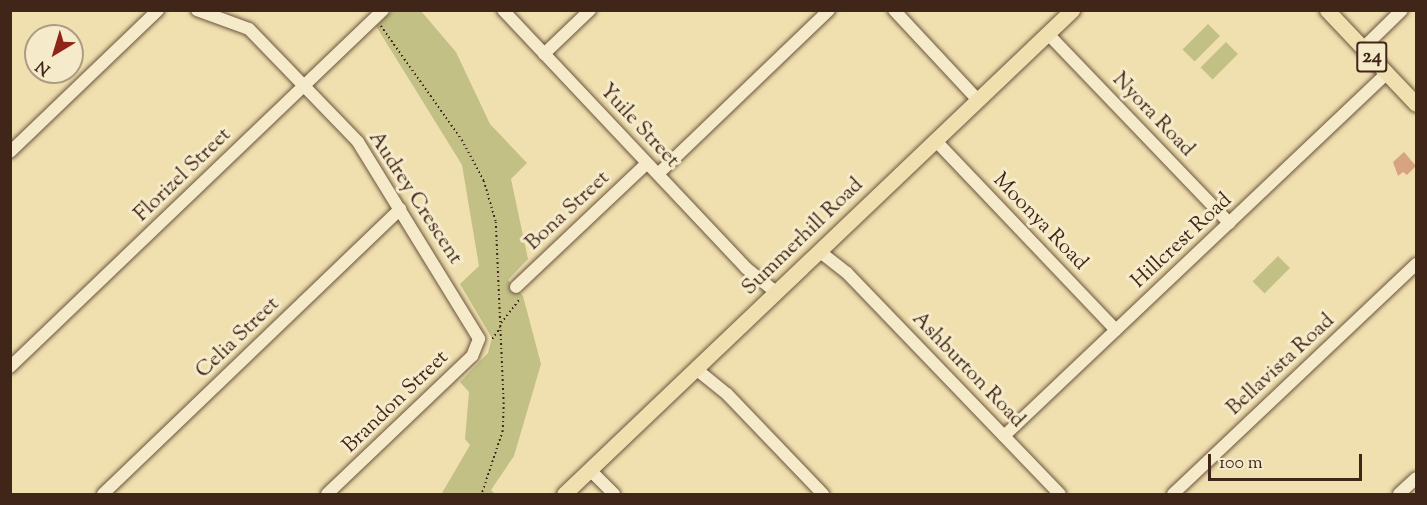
<!DOCTYPE html>
<style>
body{margin:0}
#map{position:relative;width:1427px;height:505px;overflow:hidden;background:#f0e0af;font-family:"Sorts Mill Goudy",serif}
div>[style]{position:absolute}
[style*='--x']{left:calc(var(--x)*1px);top:calc(var(--y)*1px);width:calc(var(--w)*1px);rotate:calc(var(--a)*1deg)}
.green>*{inset:0;background:#c2c085;transform-origin:0 0}
.building>*{inset:0;background:#d8a381}
.path>*{height:1.5px;margin-top:-0.75px;transform-origin:0;background:repeating-linear-gradient(90deg,#402619 0 1.5px,transparent 0 4.5px)}
.roads{filter:drop-shadow(0 0 2px #6c543e) drop-shadow(0 0 2px #6c543e)}
.minor>*{height:12px;margin:-6px;padding:0 6px;transform-origin:6px;border-radius:6px;background:#f5ebcb}
.major>*{height:15px;margin:-7.5px;padding:0 7.5px;transform-origin:7.5px;border-radius:7.5px;background:#f0e0af}
span{translate:-50% -50%;white-space:nowrap;text-align:center;line-height:1.15;-webkit-text-stroke:6px #f5ebcb;paint-order:stroke}
.shield-label span{padding:2px 4px;background:#f5ebcb;border:2px solid;border-radius:4px;-webkit-text-stroke-width:0}
.shield-label{font-size:20px;color:#402619;font-weight:700}
.street-label{font-size:21px;color:#402619}
.frame{position:absolute;inset:0;border:12px solid #402619;pointer-events:none}
.north{position:absolute;left:24px;top:24px;width:60px;height:60px;box-sizing:border-box;background:#f5ebcb;border:2px solid #ad9c84;border-radius:50%;rotate:218deg;font-size:16px;font-weight:700;line-height:24px;text-align:center;color:#402619}
.north::after{content:'';display:block;margin:auto;width:21px;height:27px;background:#8f2418;clip-path:polygon(50% 0,100% 100%,50% 72%,0 100%)}
.scale{position:absolute;left:1208px;top:454px;width:154px;height:27px;box-sizing:border-box;border:3px solid #402619;border-top:0;padding-left:8px;font-size:18px;line-height:21px;white-space:nowrap;color:#402619;-webkit-text-stroke:4px #f5ebcb;paint-order:stroke}
</style>
<div id="map">
<div class="green">
<div style="clip-path:polygon(392px 11px,421px 11px,456px 52px,490px 124px,527px 163px,511px 179px,528px 259px,508px 280px,523px 296px,541px 364px,514px 456px,491px 490px,495px 494px,442px 493px,470px 445px,465px 439px,469px 392px,460px 382px,488px 353px,492px 338px,460px 284px,479px 266px,462px 165px,376px 26px)"></div>
<div style="left:1208px;top:24px;width:17px;height:36px;rotate:45deg"></div>
<div style="left:1226px;top:42px;width:17px;height:36px;rotate:45deg"></div>
<div style="left:1278px;top:256px;width:17px;height:36px;rotate:45deg"></div>
</div>
<div class="building">
<div style="clip-path:polygon(1404px 152px,1416px 166px,1407px 175px,1403px 172px,1398px 176px,1393px 162px)"></div>
</div>
<div class="path">
<div style="--x:381;--y:26;--w:140;--a:54.6"></div>
<div style="--x:462;--y:140;--w:47;--a:61.8"></div>
<div style="--x:484;--y:181;--w:43;--a:73.7"></div>
<div style="--x:496;--y:222;--w:181;--a:87.5"></div>
<div style="--x:504;--y:403;--w:28;--a:92"></div>
<div style="--x:503;--y:431;--w:66;--a:108.4"></div>
<div style="--x:501;--y:323;--w:31;--a:-52"></div>
<div style="--x:492;--y:339;--w:14;--a:-54"></div>
</div>
<div class="roads">
<div class="minor">
<div style="--x:197;--y:10;--w:55;--a:20.1"></div>
<div style="--x:249;--y:29;--w:157;--a:46"></div>
<div style="--x:358;--y:142;--w:231;--a:58.4"></div>
<div style="--x:479;--y:339;--w:18;--a:112"></div>
<div style="--x:472;--y:356;--w:200;--a:136.4"></div>
<div style="--x:503;--y:10;--w:354;--a:46.7"></div>
<div style="--x:746;--y:268;--w:38;--a:39"></div>
<div style="--x:894;--y:10;--w:123;--a:47"></div>
<div style="--x:1048;--y:34;--w:262;--a:46.2"></div>
<div style="--x:1363;--y:48;--w:54;--a:-44.3"></div>
<div style="--x:544;--y:54;--w:64;--a:-43.7"></div>
<div style="--x:935;--y:140;--w:262;--a:46.4"></div>
<div style="--x:10;--y:152;--w:205;--a:-43.8"></div>
<div style="--x:658;--y:174;--w:237;--a:-43.8"></div>
<div style="--x:819;--y:251;--w:36;--a:38"></div>
<div style="--x:847;--y:273;--w:307;--a:46.1"></div>
<div style="--x:516;--y:287;--w:180;--a:-43.4"></div>
<div style="--x:10;--y:367;--w:516;--a:-43.74"></div>
<div style="--x:696;--y:369;--w:40;--a:39"></div>
<div style="--x:727;--y:394;--w:139;--a:46.2"></div>
<div style="--x:1004;--y:436;--w:528;--a:-43.46"></div>
<div style="--x:590;--y:470;--w:34;--a:45"></div>
<div style="--x:103;--y:494;--w:412;--a:-43.8"></div>
<div style="--x:1173;--y:494;--w:335;--a:-43.4"></div>
<div style="--x:1399;--y:494;--w:23;--a:-43"></div>
</div>
<div class="major">
<div style="--x:1327;--y:10;--w:129;--a:46.6"></div>
<div style="--x:564;--y:494;--w:702;--a:-43.61"></div>
</div>
</div>
<div class="shield-label">
<span style="left:1372px;top:57px">24</span>
</div>
<div class="street-label">
<span style="left:1153px;top:115px;rotate:46deg">Nyora Road</span>
<span style="left:639px;top:126px;rotate:47deg">Yuile Street</span>
<span style="left:183px;top:175px;rotate:-44deg">Florizel Street</span>
<span style="left:415px;top:198px;rotate:57deg">Audrey Crescent</span>
<span style="left:568px;top:211px;rotate:-43deg">Bona Street</span>
<span style="left:1040px;top:222px;rotate:46deg">Moonya Road</span>
<span style="left:803px;top:237px;rotate:-44deg">Summerhill Road</span>
<span style="left:1182px;top:241px;rotate:-43deg">Hillcrest Road</span>
<span style="left:238px;top:338px;rotate:-44deg">Celia Street</span>
<span style="left:1281px;top:365px;rotate:-43deg">Bellavista Road</span>
<span style="left:968px;top:370px;rotate:46deg">Ashburton Road</span>
<span style="left:396px;top:402px;rotate:-44deg">Brandon Street</span>
</div>
<div class="frame"></div>
<div class="north">N</div>
<div class="scale">100 m</div>
</div>
